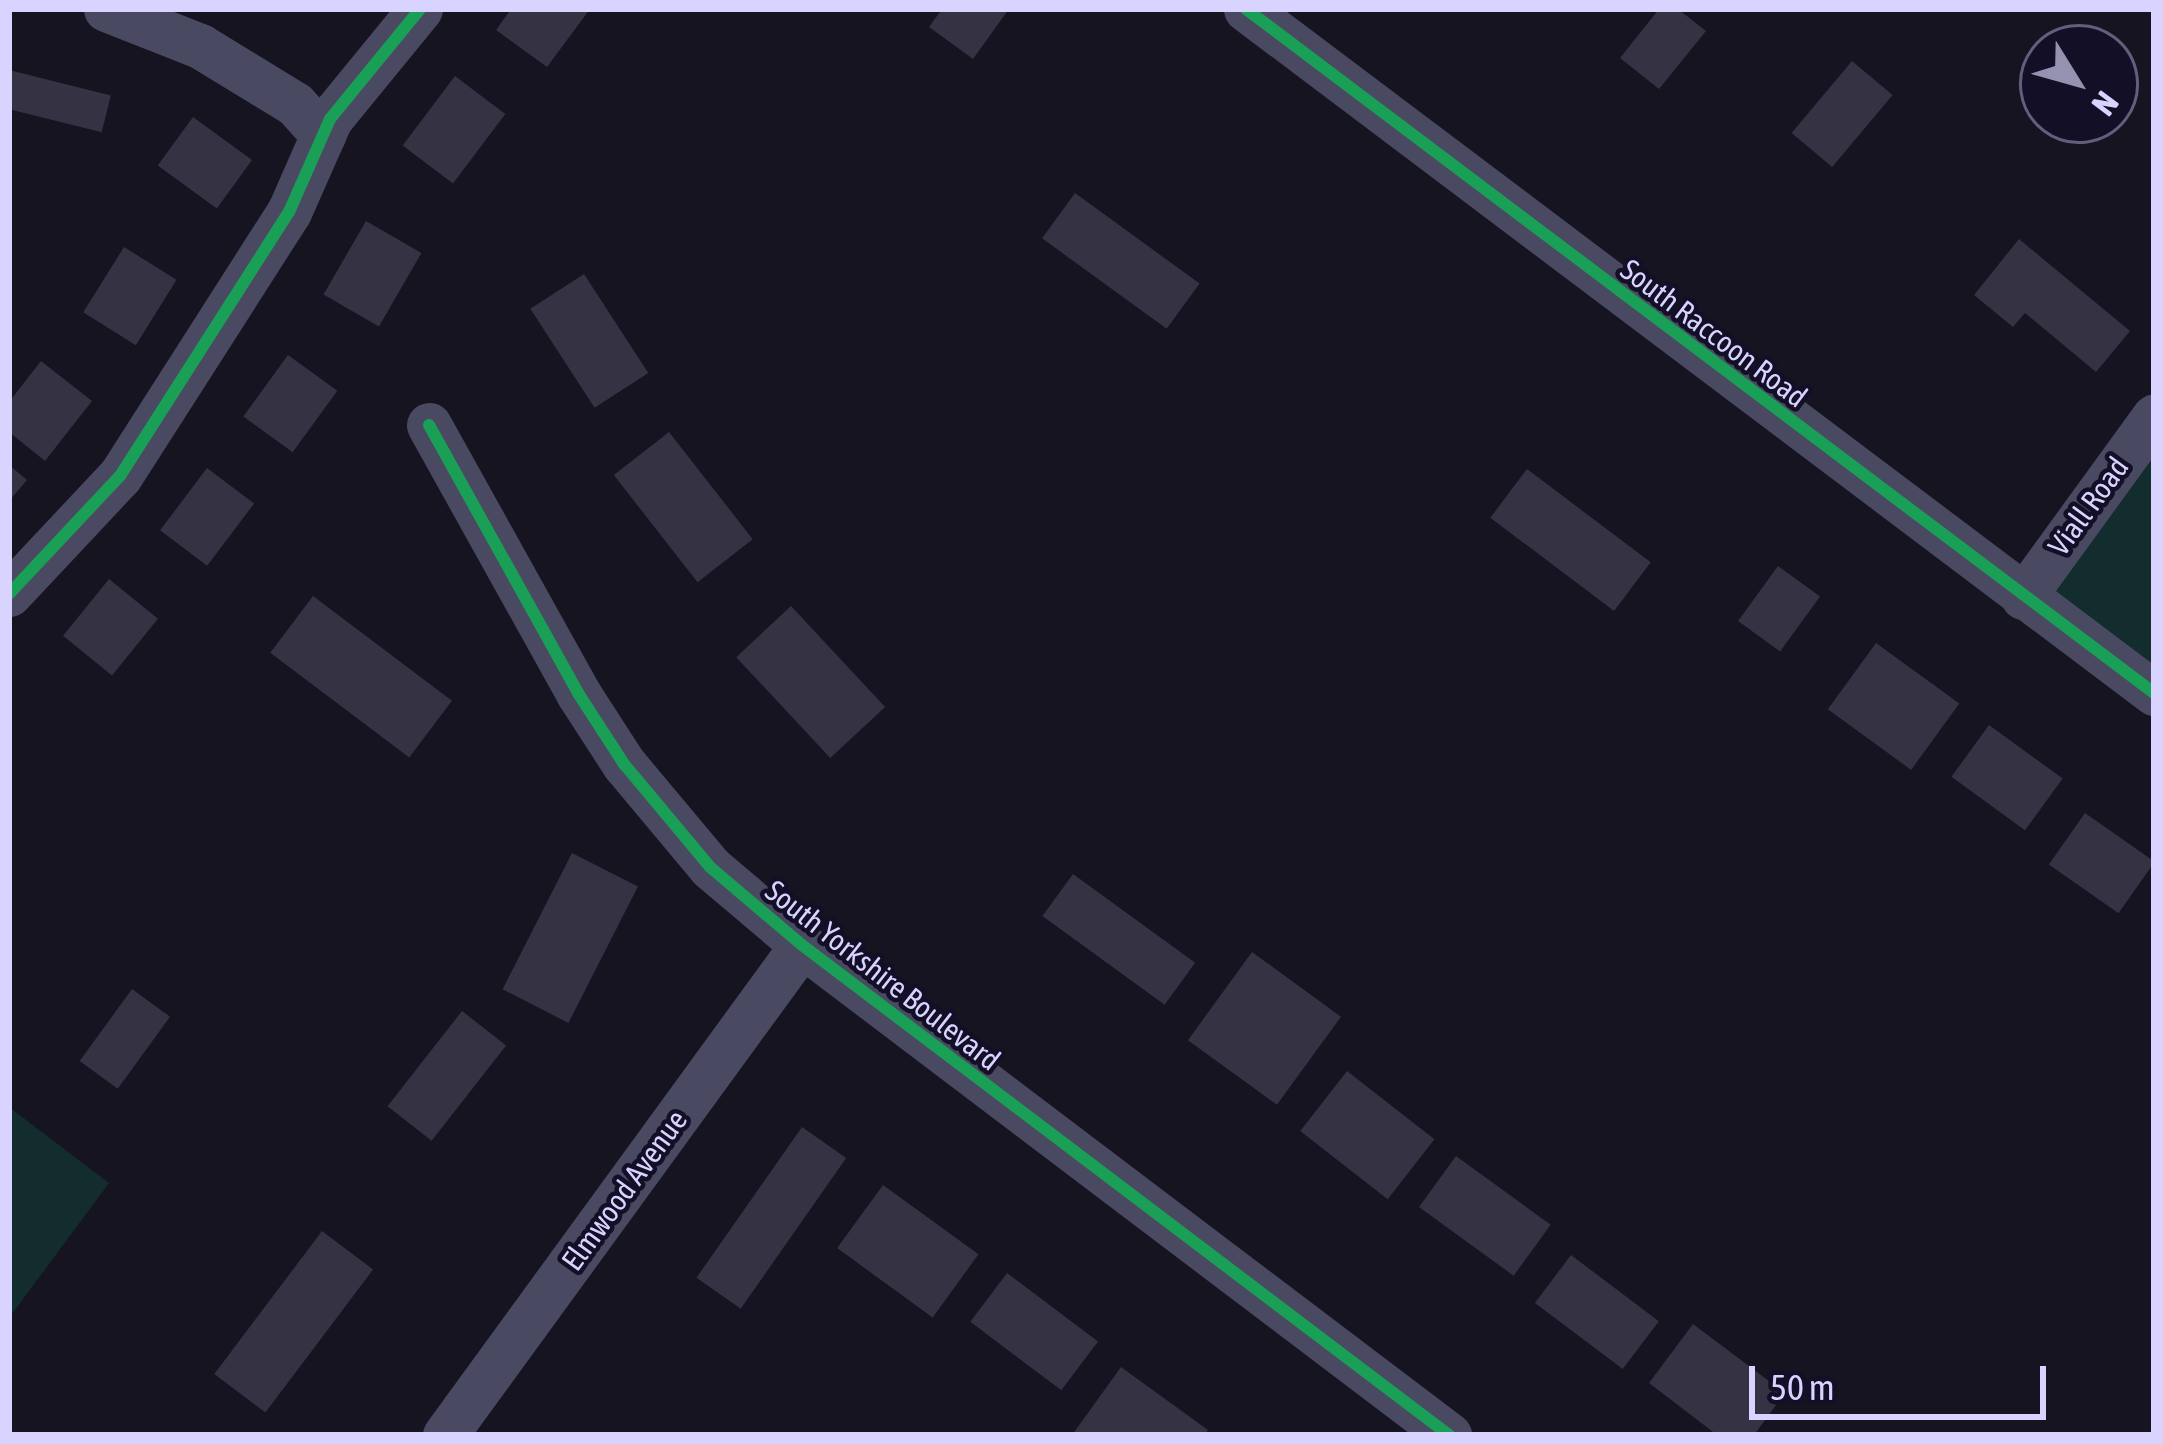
<!DOCTYPE html>
<style>
body{margin:0}
#map{position:relative;width:2163px;height:1444px;overflow:hidden;background:#161421;font-family:"Asap Condensed",sans-serif}
div>[style]{position:absolute}
[style*='--x']{left:calc(var(--x)*1px);top:calc(var(--y)*1px);width:calc(var(--w)*1px);rotate:calc(var(--a)*1deg)}
.green>*{inset:0;background:#132c2d}
.building>*{inset:0;background:#343243;transform-origin:0 0}
.minor>*{height:45px;margin:-22.5px;padding:0 22.5px;transform-origin:22.5px;border-radius:22.5px;background:#4a4962}
.cycleway>*{height:12px;margin:-6px;padding:0 6px;transform-origin:6px;border-radius:6px;background:#1a9f57}
span{translate:-50% -50%;white-space:nowrap;text-align:center;line-height:1.15;-webkit-text-stroke:9px #130f26;paint-order:stroke}
.street-label{font-size:30px;color:#d9d4ff}
.frame{position:absolute;inset:0;border:12px solid #d9d4ff;pointer-events:none}
.north{position:absolute;left:2019px;top:24px;width:120px;height:120px;box-sizing:border-box;background:#130f26;border:3px solid #625e7d;border-radius:50%;rotate:127deg;font-size:33px;font-weight:700;line-height:48px;text-align:center;color:#d9d4ff}
.north::after{content:'';display:block;margin:auto;width:42px;height:54px;background:#9591b1;clip-path:polygon(50% 0,100% 100%,50% 72%,0 100%)}
.scale{position:absolute;left:1749px;top:1366px;width:297px;height:54px;box-sizing:border-box;border:6px solid #d9d4ff;border-top:0;padding-left:15px;font-size:36px;line-height:42px;white-space:nowrap;color:#d9d4ff;-webkit-text-stroke:9px #130f26;paint-order:stroke}
</style>
<div id="map">
<div class="green">
<div style="clip-path:polygon(2154px 417px,2154px 693px,2023px 597px)"></div>
<div style="clip-path:polygon(9px 1107px,109px 1183px,9px 1318px)"></div>
</div>
<div class="building">
<div style="clip-path:polygon(511px 9px,590px 9px,547px 67px,496px 30px)"></div>
<div style="clip-path:polygon(942px 9px,1009px 9px,973px 59px,929px 27px)"></div>
<div style="clip-path:polygon(1659px 9px,1678px 9px,1706px 31px,1659px 89px,1620px 58px)"></div>
<div style="left:1852px;top:61px;width:53px;height:94px;rotate:40deg"></div>
<div style="left:9px;top:70px;width:105px;height:38px;rotate:14deg"></div>
<div style="left:455px;top:76px;width:63px;height:87px;rotate:37deg"></div>
<div style="left:193px;top:117px;width:73px;height:60px;rotate:36deg"></div>
<div style="left:1075px;top:193px;width:154px;height:56px;rotate:36deg"></div>
<div style="left:366px;top:221px;width:64px;height:85px;rotate:30deg"></div>
<div style="clip-path:polygon(2019px 239px,2130px 331px,2096px 372px,2025px 313px,2013px 327px,1974px 295px)"></div>
<div style="left:124px;top:247px;width:62px;height:77px;rotate:32deg"></div>
<div style="left:584px;top:274px;width:118px;height:64px;rotate:57deg"></div>
<div style="left:288px;top:355px;width:61px;height:76px;rotate:36deg"></div>
<div style="clip-path:polygon(41px 361px,92px 401px,45px 461px,9px 432px,9px 402px)"></div>
<div style="left:669px;top:432px;width:136px;height:70px;rotate:52deg"></div>
<div style="clip-path:polygon(9px 465px,27px 480px,9px 501px)"></div>
<div style="left:207px;top:468px;width:59px;height:78px;rotate:37deg"></div>
<div style="left:1527px;top:469px;width:155px;height:61px;rotate:37deg"></div>
<div style="left:1778px;top:566px;width:52px;height:68px;rotate:36deg"></div>
<div style="left:109px;top:579px;width:63px;height:73px;rotate:39deg"></div>
<div style="left:313px;top:596px;width:174px;height:71px;rotate:37deg"></div>
<div style="left:791px;top:606px;width:138px;height:75px;rotate:47deg"></div>
<div style="left:1876px;top:643px;width:103px;height:82px;rotate:36deg"></div>
<div style="left:1989px;top:725px;width:91px;height:64px;rotate:36deg"></div>
<div style="left:2085px;top:813px;width:85px;height:63px;rotate:35deg"></div>
<div style="left:572px;top:853px;width:74px;height:153px;rotate:27deg"></div>
<div style="left:1073px;top:874px;width:151px;height:52px;rotate:36deg"></div>
<div style="left:1252px;top:952px;width:110px;height:109px;rotate:36deg"></div>
<div style="left:132px;top:989px;width:47px;height:89px;rotate:36deg"></div>
<div style="left:462px;top:1011px;width:56px;height:121px;rotate:38deg"></div>
<div style="left:1347px;top:1071px;width:111px;height:76px;rotate:38deg"></div>
<div style="left:802px;top:1127px;width:54px;height:184px;rotate:35deg"></div>
<div style="left:1456px;top:1156px;width:117px;height:63px;rotate:36deg"></div>
<div style="left:883px;top:1185px;width:118px;height:78px;rotate:36deg"></div>
<div style="left:322px;top:1231px;width:64px;height:179px;rotate:37deg"></div>
<div style="left:1571px;top:1255px;width:110px;height:60px;rotate:37deg"></div>
<div style="left:1007px;top:1273px;width:114px;height:61px;rotate:37deg"></div>
<div style="clip-path:polygon(1693px 1324px,1785px 1393px,1754px 1435px,1717px 1435px,1649px 1383px)"></div>
<div style="clip-path:polygon(1121px 1367px,1208px 1430px,1204px 1435px,1072px 1435px)"></div>
</div>
<div class="minor">
<div style="--x:106;--y:9;--w:101;--a:21.5"></div>
<div style="--x:200;--y:46;--w:111;--a:31.4"></div>
<div style="--x:295;--y:104;--w:42;--a:47.9"></div>
<div style="--x:1246;--y:9;--w:1137;--a:36.99"></div>
<div style="--x:429;--y:425;--w:307;--a:60.9"></div>
<div style="--x:578;--y:693;--w:85;--a:57.1"></div>
<div style="--x:624;--y:764;--w:134;--a:50.1"></div>
<div style="--x:710;--y:867;--w:121;--a:40.3"></div>
<div style="--x:802;--y:945;--w:812;--a:37.14"></div>
<div style="--x:9;--y:594;--w:162;--a:-46.8"></div>
<div style="--x:120;--y:476;--w:313;--a:-57.4"></div>
<div style="--x:289;--y:212;--w:102;--a:-66.2"></div>
<div style="--x:330;--y:119;--w:142;--a:-50.7"></div>
<div style="--x:2023;--y:597;--w:223;--a:-54"></div>
<div style="--x:445;--y:1435;--w:606;--a:-53.92"></div>
</div>
<div class="cycleway">
<div style="--x:1246;--y:9;--w:1137;--a:36.99"></div>
<div style="--x:429;--y:425;--w:307;--a:60.9"></div>
<div style="--x:578;--y:693;--w:85;--a:57.1"></div>
<div style="--x:624;--y:764;--w:134;--a:50.1"></div>
<div style="--x:710;--y:867;--w:121;--a:40.3"></div>
<div style="--x:802;--y:945;--w:812;--a:37.14"></div>
<div style="--x:9;--y:594;--w:162;--a:-46.8"></div>
<div style="--x:120;--y:476;--w:313;--a:-57.4"></div>
<div style="--x:289;--y:212;--w:102;--a:-66.2"></div>
<div style="--x:330;--y:119;--w:142;--a:-50.7"></div>
</div>
<div class="street-label">
<span style="left:1714px;top:333px;rotate:37deg">South Raccoon Road</span>
<span style="left:2088px;top:506px;rotate:-54deg">Viall Road</span>
<span style="left:883px;top:975px;rotate:38deg">South Yorkshire Boulevard</span>
<span style="left:624px;top:1190px;rotate:-54deg">Elmwood Avenue</span>
</div>
<div class="frame"></div>
<div class="north">N</div>
<div class="scale">50 m</div>
</div>
